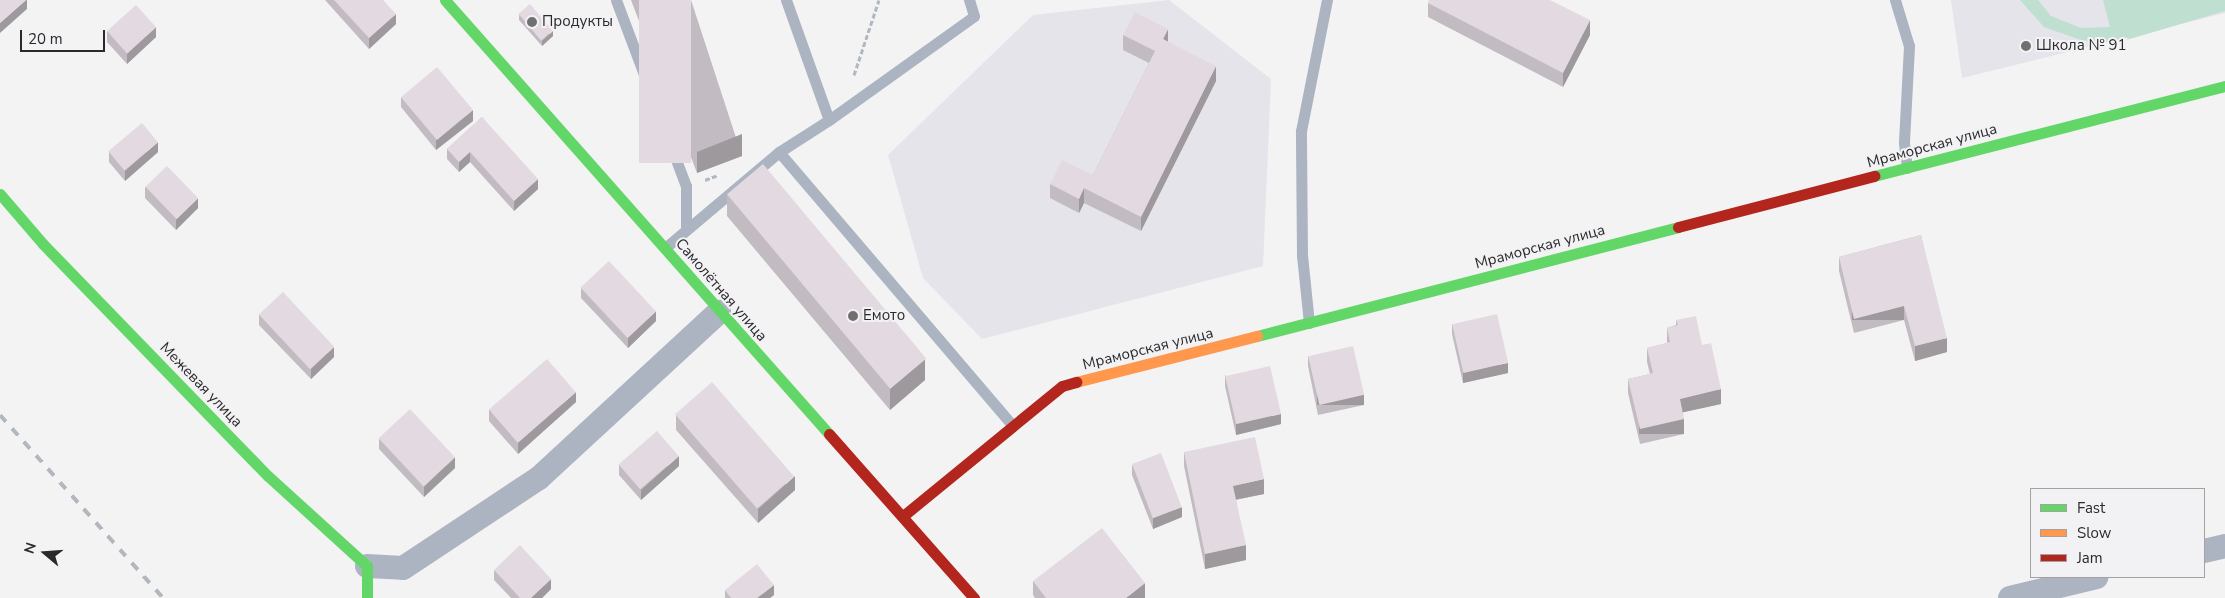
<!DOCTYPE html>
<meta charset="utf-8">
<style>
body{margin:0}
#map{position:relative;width:2225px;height:598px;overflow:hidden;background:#f3f3f4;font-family:"Nunito Sans",sans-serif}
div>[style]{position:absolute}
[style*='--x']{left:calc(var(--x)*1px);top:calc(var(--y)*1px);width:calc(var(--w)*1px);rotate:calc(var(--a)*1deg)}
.built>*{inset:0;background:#e4e4ea}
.green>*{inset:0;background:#bfdfd0}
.path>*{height:3px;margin-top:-1.5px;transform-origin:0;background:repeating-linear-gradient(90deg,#b2b8bf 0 5px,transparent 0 7.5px)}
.lane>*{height:11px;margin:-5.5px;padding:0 5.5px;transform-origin:5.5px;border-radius:5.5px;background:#abb4c0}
.street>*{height:24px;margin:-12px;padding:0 12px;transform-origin:12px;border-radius:12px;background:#abb4c0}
.fast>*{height:11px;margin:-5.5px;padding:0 5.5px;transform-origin:5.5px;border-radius:5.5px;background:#63d668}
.slow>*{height:11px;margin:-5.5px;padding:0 5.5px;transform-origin:5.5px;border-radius:5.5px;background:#ff974d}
.jam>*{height:11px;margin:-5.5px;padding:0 5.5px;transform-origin:5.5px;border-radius:5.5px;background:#b3261e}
.rail>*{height:4px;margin-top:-2px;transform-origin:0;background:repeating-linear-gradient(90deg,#b2b7bd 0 9px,transparent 0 18px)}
.wall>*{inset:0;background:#c2bbc1}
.shaded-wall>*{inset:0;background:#9e999d;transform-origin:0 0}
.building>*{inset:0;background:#e2dae0;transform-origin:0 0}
.dots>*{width:14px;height:14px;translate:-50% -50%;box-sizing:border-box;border:2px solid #f2f2f5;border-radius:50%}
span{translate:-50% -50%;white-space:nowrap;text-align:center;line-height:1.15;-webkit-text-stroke:4px #f2f2f5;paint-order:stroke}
.poi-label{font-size:15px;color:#2a2a2b}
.left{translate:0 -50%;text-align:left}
.street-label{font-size:15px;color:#2a2a2b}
.legend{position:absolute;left:2030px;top:488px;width:175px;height:90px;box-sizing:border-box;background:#f2f2f5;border:1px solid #a2a2a4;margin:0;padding:6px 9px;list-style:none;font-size:15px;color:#2a2a2b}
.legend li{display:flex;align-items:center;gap:10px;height:25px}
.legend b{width:25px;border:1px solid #a2a2a4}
.north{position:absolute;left:20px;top:528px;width:50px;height:50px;-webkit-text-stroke:4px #f2f2f5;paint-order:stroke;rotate:288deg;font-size:14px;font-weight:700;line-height:20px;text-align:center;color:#2a2a2b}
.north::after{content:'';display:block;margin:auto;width:18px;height:22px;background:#2a2a2b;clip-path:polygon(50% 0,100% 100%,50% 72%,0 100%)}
.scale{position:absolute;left:20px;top:30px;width:85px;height:22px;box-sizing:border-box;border:2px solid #2a2a2b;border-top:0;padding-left:6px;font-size:15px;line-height:18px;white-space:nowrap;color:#2a2a2b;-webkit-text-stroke:4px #f2f2f5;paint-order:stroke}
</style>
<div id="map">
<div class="built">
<div style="clip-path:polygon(1169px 0,1271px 79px,1263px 266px,982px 339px,923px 278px,888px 155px,1033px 15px)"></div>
<div style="clip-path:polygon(1951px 0,2225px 0,2225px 13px,1962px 78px)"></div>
</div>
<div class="green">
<div style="clip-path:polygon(2020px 0,2038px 0,2051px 16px,2081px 28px,2110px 27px,2103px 0,2225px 0,2225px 11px,2116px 43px,2081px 40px,2044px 27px)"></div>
</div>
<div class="path">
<div style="--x:854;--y:75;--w:79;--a:-71.6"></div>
<div style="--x:705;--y:180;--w:14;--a:-21"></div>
</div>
<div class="lane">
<div style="--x:616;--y:0;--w:199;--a:69.4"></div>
<div style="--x:686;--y:186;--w:41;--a:90"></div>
<div style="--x:786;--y:0;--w:127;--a:70.3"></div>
<div style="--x:1895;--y:0;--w:48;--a:73.1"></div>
<div style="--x:1909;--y:46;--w:97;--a:93"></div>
<div style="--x:1904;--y:143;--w:25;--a:83"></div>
<div style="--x:779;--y:152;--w:360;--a:49.5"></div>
<div style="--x:665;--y:248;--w:149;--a:-40.1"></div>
<div style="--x:779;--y:152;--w:59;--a:-32.6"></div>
<div style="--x:829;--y:120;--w:178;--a:-35.6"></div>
<div style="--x:974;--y:16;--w:17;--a:-107"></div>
<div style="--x:1309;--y:323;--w:68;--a:-95.9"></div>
<div style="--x:1302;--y:255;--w:124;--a:-90.5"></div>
<div style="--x:1301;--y:131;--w:134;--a:-78.8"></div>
</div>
<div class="street">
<div style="--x:2204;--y:551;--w:22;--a:-13"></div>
<div style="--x:367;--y:566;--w:36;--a:3"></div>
<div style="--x:403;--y:568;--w:163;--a:-33.5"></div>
<div style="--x:539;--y:478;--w:245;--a:-42.7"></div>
<div style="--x:2010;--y:598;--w:89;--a:-13.6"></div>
</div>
<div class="fast">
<div style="--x:445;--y:0;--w:579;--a:48.5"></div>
<div style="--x:1874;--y:176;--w:362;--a:-14.4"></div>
<div style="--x:0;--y:194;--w:66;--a:49.3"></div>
<div style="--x:43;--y:244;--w:323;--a:45.9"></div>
<div style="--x:268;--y:476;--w:134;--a:42.3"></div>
<div style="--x:367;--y:566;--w:32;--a:90"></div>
<div style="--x:1257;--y:336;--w:435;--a:-14.5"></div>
</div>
<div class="slow">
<div style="--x:1076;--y:382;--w:187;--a:-14.3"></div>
</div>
<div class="jam">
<div style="--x:1678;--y:227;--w:203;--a:-14.6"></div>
<div style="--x:829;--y:434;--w:219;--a:48.5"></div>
<div style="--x:903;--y:516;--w:205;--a:-39.3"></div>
<div style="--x:1062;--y:386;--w:15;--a:-16"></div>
</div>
<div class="rail">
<div style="--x:0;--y:415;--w:245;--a:48.3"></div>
</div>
<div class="wall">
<div style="clip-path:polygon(325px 0,383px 0,396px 24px,369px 49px)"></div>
<div style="clip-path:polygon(631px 0,691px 0,742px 156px,697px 173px)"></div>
<div style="clip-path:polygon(1428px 3px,1590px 35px,1563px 87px,1428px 17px)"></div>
<div style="clip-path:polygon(519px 14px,553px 36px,542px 46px,519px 20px)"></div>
<div style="clip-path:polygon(107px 31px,156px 37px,127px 64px,107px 42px)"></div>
<div style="clip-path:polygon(1123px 35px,1168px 42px,1216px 81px,1141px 231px,1084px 203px,1079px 213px,1050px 198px,1050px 184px,1093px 175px,1149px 63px,1123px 50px)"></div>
<div style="clip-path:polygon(401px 97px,473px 121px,436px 150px,401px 107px)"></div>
<div style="clip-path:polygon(482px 117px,538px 189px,514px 211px,470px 162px,459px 172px,447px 159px,447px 149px)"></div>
<div style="clip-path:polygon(109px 152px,158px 152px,125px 181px,109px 162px)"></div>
<div style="clip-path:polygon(145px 187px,198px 208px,176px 230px,145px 198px)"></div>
<div style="clip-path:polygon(727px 194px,925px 380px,890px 410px,727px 216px)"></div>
<div style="clip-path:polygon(1921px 235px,1947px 352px,1915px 361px,1904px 320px,1854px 333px,1839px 271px,1839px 257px)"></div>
<div style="clip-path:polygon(581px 288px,656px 321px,628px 348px,581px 298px)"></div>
<div style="clip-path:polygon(259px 314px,334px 357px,311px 379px,259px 325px)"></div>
<div style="clip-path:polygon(1676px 320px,1702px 345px,1721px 404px,1683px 412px,1684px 434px,1640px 444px,1628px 393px,1628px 379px,1650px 374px,1647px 362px,1647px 348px,1667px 343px,1667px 328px,1676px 325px)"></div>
<div style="clip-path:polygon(1452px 324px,1508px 373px,1463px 383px,1452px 334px)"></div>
<div style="clip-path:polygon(1308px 356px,1364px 405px,1318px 415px,1308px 366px)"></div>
<div style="clip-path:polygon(1225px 375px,1281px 424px,1236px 435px,1225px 386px)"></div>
<div style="clip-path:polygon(576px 402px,518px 454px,489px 421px,489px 410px)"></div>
<div style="clip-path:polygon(676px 415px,795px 490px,758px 523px,676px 430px)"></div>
<div style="clip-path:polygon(379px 439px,455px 468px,424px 497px,379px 449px)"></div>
<div style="clip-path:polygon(1184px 452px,1264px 494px,1236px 500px,1246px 560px,1205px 569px,1184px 466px)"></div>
<div style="clip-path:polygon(619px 465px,679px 466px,641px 500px,619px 475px)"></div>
<div style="clip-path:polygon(1132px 465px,1182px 517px,1153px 529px,1132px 475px)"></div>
<div style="clip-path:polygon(494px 570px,551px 589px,542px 598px,511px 598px,494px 580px)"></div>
<div style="clip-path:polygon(1033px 581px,1145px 598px,1035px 598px,1033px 595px)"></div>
<div style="clip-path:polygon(725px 590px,774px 595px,770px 598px,725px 598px)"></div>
</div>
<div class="shaded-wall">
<div style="clip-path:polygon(26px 0,27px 0,27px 9px,0 33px,0 23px)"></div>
<div style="clip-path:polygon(396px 14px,396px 24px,369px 49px,369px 38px)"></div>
<div style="clip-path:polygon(1590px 20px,1590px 35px,1563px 87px,1563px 73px)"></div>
<div style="clip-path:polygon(156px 27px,156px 37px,127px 64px,127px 54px)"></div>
<div style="clip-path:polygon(1168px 29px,1168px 43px,1163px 39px)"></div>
<div style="clip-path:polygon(553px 31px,553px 36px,542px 46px,542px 41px)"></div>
<div style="clip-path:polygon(1216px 66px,1216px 81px,1141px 231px,1141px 217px)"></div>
<div style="clip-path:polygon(473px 110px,473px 121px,436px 150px,436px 140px)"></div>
<div style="clip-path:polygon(742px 134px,742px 156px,697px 173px,697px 152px)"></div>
<div style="clip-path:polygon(158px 142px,158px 152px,125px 181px,125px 171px)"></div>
<div style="clip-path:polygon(470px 152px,470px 162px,459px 172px,459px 162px)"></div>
<div style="clip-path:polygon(538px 179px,538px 189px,514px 211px,514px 201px)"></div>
<div style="clip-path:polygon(1084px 188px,1084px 203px,1079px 213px,1079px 199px)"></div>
<div style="clip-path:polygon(198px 198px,198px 208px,176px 230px,176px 219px)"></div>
<div style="left:1904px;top:306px;width:14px;height:52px;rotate:90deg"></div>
<div style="clip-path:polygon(656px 311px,656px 321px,628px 348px,628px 338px)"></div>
<div style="clip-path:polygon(1947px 338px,1947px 352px,1915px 361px,1915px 346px)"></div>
<div style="clip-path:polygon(334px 347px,334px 357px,311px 379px,311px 369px)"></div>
<div style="clip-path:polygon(925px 359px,925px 380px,890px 410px,890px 389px)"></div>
<div style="clip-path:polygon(1508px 363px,1508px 373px,1463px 383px,1463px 372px)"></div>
<div style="clip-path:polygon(1721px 389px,1721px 404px,1680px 413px,1680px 399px)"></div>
<div style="clip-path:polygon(576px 392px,576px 402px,518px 454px,518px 443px)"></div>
<div style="left:1364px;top:395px;width:10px;height:47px;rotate:90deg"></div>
<div style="clip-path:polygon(1281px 414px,1281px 424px,1236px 435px,1236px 424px)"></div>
<div style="left:1684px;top:419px;width:15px;height:45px;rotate:90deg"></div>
<div style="clip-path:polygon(679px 456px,679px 466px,641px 500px,641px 490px)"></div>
<div style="clip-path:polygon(455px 457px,455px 468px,424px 497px,424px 487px)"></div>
<div style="clip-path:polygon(795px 476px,795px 490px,758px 523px,758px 509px)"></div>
<div style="clip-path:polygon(1264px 479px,1264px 494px,1233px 500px,1233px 486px)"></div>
<div style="clip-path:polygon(1182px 507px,1182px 517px,1153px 529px,1153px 518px)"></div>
<div style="clip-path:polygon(1246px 545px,1246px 560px,1205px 569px,1205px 554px)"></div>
<div style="clip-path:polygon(551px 579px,551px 589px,542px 598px,531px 598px)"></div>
<div style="clip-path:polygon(1145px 583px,1145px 598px,1126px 598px)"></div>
<div style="clip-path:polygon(774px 585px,774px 595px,770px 598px,757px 598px)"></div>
</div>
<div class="building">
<div style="clip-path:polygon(0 0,26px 0,0 23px)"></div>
<div style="clip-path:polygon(334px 0,383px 0,396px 14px,369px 38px)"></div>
<div style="left:639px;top:0;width:52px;height:163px"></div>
<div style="clip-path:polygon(1429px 0,1550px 0,1590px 20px,1563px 73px,1428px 3px)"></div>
<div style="left:530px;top:4px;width:35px;height:15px;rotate:50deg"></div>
<div style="left:136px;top:5px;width:30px;height:39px;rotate:48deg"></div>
<div style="clip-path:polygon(1135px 12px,1168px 29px,1163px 39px,1216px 66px,1141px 217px,1084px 188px,1079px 199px,1050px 184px,1062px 160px,1093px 175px,1155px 51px,1123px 35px)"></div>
<div style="left:437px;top:67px;width:56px;height:47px;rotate:50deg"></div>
<div style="clip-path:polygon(482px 117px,538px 179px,514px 201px,470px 152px,459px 162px,447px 149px)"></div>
<div style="left:142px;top:123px;width:25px;height:44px;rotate:50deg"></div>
<div style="left:763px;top:164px;width:254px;height:47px;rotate:50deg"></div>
<div style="left:167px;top:166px;width:45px;height:30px;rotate:46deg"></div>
<div style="clip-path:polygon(1921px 235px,1947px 338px,1915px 346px,1904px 306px,1854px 319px,1839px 257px)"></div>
<div style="left:609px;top:261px;width:69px;height:39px;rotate:47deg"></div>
<div style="left:283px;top:292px;width:75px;height:33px;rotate:47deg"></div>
<div style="left:1497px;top:314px;width:50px;height:46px;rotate:77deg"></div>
<div style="clip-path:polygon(1696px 316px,1702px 345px,1711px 343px,1721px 389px,1680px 399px,1684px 419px,1640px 429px,1628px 379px,1653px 373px,1647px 348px,1670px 342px,1667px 328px,1678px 325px,1676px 320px)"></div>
<div style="left:1353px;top:346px;width:50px;height:46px;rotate:77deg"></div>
<div style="left:547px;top:359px;width:44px;height:77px;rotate:49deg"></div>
<div style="left:1270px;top:366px;width:49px;height:46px;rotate:77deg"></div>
<div style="left:712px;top:382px;width:125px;height:49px;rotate:49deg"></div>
<div style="left:410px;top:409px;width:66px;height:43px;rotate:47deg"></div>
<div style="left:657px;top:431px;width:33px;height:51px;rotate:49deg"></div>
<div style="clip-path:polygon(1255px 437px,1264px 479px,1233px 486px,1246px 545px,1205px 554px,1184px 452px)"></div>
<div style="left:1161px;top:453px;width:58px;height:31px;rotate:69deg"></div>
<div style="clip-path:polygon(1102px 528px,1145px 583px,1126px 598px,1046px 598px,1033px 581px)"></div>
<div style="clip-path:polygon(520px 545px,551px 579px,531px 598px,520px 598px,494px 570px)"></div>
<div style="clip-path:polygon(757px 564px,774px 585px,757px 598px,731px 598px,725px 590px)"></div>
</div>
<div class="dots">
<div style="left:532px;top:22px;background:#707071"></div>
<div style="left:2026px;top:46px;background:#707071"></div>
<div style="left:853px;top:316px;background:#707071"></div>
</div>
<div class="poi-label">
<span class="left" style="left:542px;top:22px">Продукты</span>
<span class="left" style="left:2036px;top:46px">Школа № 91</span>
<span class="left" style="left:863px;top:316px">Емото</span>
</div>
<div class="street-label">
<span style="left:1932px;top:146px;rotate:-15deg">Мраморская улица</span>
<span style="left:1540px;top:247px;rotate:-15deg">Мраморская улица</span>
<span style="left:721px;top:290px;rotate:49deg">Самолётная улица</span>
<span style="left:1148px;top:349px;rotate:-14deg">Мраморская улица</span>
<span style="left:201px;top:385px;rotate:46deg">Межевая улица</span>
</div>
<ul class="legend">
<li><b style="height:6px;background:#63d668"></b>Fast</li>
<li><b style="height:6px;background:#ff974d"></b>Slow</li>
<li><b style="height:6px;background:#b3261e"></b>Jam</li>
</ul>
<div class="north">N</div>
<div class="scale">20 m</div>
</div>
